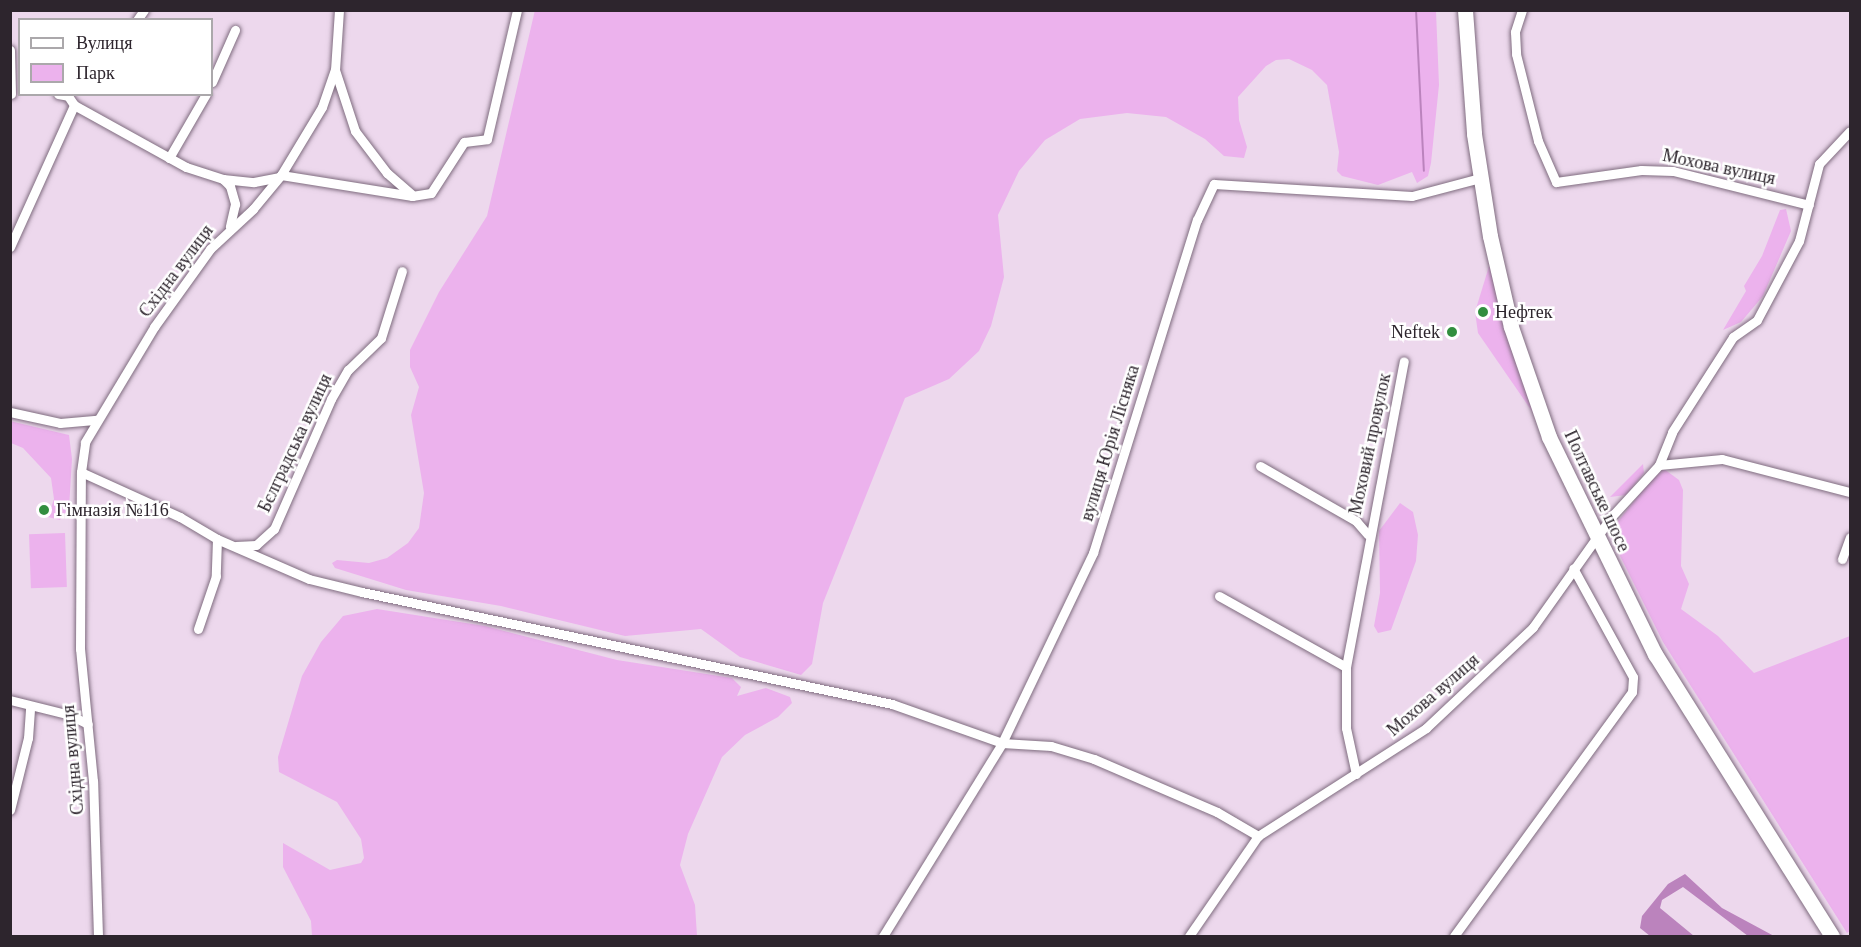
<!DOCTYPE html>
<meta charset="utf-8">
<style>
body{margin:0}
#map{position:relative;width:1861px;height:947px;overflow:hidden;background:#edd8ed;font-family:Georgia,serif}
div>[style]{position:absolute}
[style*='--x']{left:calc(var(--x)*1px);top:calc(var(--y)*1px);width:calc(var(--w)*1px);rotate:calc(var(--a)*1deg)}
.green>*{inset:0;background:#ecb2ed;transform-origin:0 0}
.water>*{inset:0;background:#bb83bd}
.stream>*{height:2px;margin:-1px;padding:0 1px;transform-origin:1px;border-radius:1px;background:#bb83bd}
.roads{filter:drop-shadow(0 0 2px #7f6c7f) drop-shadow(0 0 2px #7f6c7f)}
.minor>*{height:9px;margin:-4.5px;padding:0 4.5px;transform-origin:4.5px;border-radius:4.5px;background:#fff}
.primary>*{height:15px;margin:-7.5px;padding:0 7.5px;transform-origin:7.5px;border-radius:7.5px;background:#fff}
.dots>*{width:16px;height:16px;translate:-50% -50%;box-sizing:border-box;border:3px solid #fff;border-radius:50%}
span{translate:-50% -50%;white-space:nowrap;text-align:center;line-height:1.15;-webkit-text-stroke:5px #fff;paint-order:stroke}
.street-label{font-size:18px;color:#2d252d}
.poi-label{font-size:18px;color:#2d252d}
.left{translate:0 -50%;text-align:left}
.right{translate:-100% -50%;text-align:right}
.frame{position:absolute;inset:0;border:12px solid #2d252d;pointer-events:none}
.legend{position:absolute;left:18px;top:18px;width:195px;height:78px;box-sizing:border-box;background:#fff;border:2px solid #aba8ab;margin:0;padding:8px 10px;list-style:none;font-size:18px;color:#2d252d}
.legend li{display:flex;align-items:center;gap:12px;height:30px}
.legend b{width:30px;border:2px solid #aba8ab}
</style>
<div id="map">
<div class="green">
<div style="clip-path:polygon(535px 10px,1436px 11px,1439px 85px,1431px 163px,1428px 176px,1417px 183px,1412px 172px,1378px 185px,1342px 176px,1337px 171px,1339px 152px,1327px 85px,1312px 70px,1289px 59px,1276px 60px,1266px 66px,1238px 97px,1239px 120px,1247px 147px,1244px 158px,1224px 156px,1205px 139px,1166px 117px,1127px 113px,1080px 119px,1045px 140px,1019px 171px,998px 215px,1004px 277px,991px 326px,979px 351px,949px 379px,905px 398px,823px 603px,812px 664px,801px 675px,740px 657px,701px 629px,625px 636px,501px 606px,406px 590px,335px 568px,332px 563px,337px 560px,369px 563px,387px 558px,408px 543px,419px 528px,424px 493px,411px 415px,419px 387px,410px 367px,410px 350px,439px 292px,487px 216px)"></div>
<div style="clip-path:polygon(1786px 209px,1791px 231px,1763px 296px,1741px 322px,1723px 330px,1746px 291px,1744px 286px,1762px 256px,1780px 210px)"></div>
<div style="clip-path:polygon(1490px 263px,1538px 420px,1478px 333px,1475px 312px)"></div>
<div style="clip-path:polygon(10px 421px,69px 435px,72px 459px,69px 508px,60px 520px,48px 517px,54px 499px,51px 478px,23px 448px,11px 443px)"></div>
<div style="clip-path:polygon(1643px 464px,1644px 473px,1626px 495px,1610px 497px)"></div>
<div style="clip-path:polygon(1664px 469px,1679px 480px,1683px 490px,1681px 566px,1689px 584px,1681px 609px,1718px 636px,1754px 673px,1850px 636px,1850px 931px,1847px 933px,1663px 642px,1611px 538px,1611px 530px,1650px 481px)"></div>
<div style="clip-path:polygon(1400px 503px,1413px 512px,1418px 535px,1416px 561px,1391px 630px,1378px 633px,1374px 626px,1380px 593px,1379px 531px)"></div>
<div style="left:65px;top:533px;width:54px;height:36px;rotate:88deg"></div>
<div style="clip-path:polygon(377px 609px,485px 626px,617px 660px,732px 678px,741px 687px,737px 696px,766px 688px,790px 697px,792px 703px,778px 717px,745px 735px,722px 757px,688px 834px,680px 865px,695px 905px,697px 936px,312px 936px,311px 921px,283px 867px,283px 843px,330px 870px,361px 863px,364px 858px,361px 839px,337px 802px,279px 772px,278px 757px,302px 676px,321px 642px,343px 616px)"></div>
</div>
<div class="water">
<div style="clip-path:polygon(1685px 874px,1722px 908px,1774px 936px,1748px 936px,1683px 887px,1662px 900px,1660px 908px,1694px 936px,1650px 936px,1640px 928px,1642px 916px,1668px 884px)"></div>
</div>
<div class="stream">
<div style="--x:1416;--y:10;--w:161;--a:87.2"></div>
</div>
<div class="roads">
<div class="minor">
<div style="--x:339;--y:10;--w:60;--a:93.8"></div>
<div style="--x:335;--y:70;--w:64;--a:71.8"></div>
<div style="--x:355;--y:131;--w:53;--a:52.7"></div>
<div style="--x:387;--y:173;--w:32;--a:41"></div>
<div style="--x:1522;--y:10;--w:23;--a:108"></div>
<div style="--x:1515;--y:32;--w:22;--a:87"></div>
<div style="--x:1516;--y:54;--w:90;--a:75.8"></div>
<div style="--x:1538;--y:141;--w:45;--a:66.3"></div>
<div style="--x:1556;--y:182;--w:86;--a:-8"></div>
<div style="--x:1641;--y:170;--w:32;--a:2"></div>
<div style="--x:1673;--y:171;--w:140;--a:14"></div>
<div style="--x:137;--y:20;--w:12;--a:-55"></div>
<div style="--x:10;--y:50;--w:44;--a:88.7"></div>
<div style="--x:212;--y:82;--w:57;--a:-66.1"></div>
<div style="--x:58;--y:94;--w:10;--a:11"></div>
<div style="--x:68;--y:96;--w:11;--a:56"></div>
<div style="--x:74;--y:105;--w:128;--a:29"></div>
<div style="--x:186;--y:167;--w:39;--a:18"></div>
<div style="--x:223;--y:179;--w:31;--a:6"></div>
<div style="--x:254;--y:182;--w:25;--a:-11"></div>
<div style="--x:169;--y:158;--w:74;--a:-60"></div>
<div style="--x:281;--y:175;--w:133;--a:9.1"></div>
<div style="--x:412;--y:196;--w:19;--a:-9"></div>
<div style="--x:431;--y:193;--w:61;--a:-57.1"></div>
<div style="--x:464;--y:142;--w:23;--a:-7"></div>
<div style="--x:487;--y:139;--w:132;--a:-76.9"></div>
<div style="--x:223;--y:179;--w:10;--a:45"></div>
<div style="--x:230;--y:186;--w:19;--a:74"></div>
<div style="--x:235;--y:204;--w:23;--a:103"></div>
<div style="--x:10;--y:247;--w:156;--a:-65.7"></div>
<div style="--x:10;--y:412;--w:51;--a:12.4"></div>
<div style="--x:60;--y:423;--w:37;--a:-5"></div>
<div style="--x:1659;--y:465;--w:63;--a:-5.4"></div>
<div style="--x:1722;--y:459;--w:132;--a:14.5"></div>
<div style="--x:1260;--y:466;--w:111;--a:29.8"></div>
<div style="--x:1356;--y:521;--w:18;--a:49"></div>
<div style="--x:81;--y:472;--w:109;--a:24.4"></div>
<div style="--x:180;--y:517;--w:43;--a:30.7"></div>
<div style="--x:217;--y:539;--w:37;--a:92"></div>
<div style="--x:216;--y:576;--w:56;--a:108.8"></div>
<div style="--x:217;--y:539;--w:100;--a:23.5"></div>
<div style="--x:309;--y:579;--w:55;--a:13.8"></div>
<div style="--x:362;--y:592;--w:542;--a:11.93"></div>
<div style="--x:892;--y:704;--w:117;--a:19.5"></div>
<div style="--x:1002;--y:743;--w:49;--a:3.5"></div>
<div style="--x:1051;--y:746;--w:45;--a:16.8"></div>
<div style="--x:1094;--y:759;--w:134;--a:23.3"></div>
<div style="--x:1217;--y:812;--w:48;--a:30.3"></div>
<div style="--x:1258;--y:836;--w:200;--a:-32.7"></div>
<div style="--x:1426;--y:728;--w:147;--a:-43.3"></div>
<div style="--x:1533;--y:627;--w:136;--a:-54.6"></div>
<div style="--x:1612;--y:516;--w:69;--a:-47.3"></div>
<div style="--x:1659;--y:465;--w:35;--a:-68"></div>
<div style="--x:1672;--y:432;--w:113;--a:-57.3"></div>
<div style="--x:1733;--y:337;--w:29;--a:-35"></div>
<div style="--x:1757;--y:320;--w:89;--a:-62"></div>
<div style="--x:1799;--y:241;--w:80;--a:-75.4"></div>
<div style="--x:1819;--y:164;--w:45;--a:-46.8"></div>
<div style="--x:236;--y:546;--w:20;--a:-3"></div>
<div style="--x:256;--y:545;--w:24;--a:-42"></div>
<div style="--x:274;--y:529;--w:142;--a:-66.3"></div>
<div style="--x:331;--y:399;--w:34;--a:-60"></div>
<div style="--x:348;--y:370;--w:46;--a:-44.1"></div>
<div style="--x:381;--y:338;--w:70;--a:-72.6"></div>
<div style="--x:1842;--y:559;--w:23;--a:-70"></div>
<div style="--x:1219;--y:596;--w:145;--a:29.2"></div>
<div style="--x:10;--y:700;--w:62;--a:14"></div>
<div style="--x:70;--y:715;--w:20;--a:27"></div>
<div style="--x:1356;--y:774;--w:47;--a:-102.3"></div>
<div style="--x:1346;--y:728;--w:61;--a:-90"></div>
<div style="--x:1346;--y:667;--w:311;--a:-79.3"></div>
<div style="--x:10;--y:810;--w:74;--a:-76"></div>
<div style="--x:28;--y:738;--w:32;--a:-86"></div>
<div style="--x:98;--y:936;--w:155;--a:-91.8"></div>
<div style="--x:93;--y:781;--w:133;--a:-95.6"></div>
<div style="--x:80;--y:649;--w:177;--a:-89.7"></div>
<div style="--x:81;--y:472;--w:30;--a:-82"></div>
<div style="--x:85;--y:442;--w:134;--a:-59"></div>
<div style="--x:154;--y:327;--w:96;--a:-54.3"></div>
<div style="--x:210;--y:249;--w:59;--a:-42.9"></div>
<div style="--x:253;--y:209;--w:44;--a:-50.5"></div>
<div style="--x:281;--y:175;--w:79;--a:-58.9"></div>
<div style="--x:322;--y:107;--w:39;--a:-71"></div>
<div style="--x:883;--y:936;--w:227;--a:-58.3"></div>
<div style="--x:1002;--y:743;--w:211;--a:-64.4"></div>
<div style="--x:1093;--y:553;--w:349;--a:-72.7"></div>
<div style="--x:1197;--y:220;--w:40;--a:-65"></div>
<div style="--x:1214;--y:184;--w:198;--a:3.5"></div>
<div style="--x:1412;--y:196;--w:70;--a:-14.8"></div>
<div style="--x:1189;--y:936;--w:121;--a:-55.4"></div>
<div style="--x:1454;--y:936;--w:302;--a:-53.9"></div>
<div style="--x:1632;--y:692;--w:15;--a:-86"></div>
<div style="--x:1633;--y:677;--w:124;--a:-118.8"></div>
</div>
<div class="primary">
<div style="--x:1465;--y:10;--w:124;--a:85.8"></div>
<div style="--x:1474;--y:134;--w:103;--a:81.1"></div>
<div style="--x:1490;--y:236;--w:93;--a:77"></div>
<div style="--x:1511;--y:327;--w:116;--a:70.9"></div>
<div style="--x:1549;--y:437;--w:242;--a:64"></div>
<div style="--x:1655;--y:654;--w:333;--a:57.9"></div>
</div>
</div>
<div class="dots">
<div style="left:1483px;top:312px;background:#328e3f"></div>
<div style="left:1452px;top:332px;background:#328e3f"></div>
<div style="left:44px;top:510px;background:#328e3f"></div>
</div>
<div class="street-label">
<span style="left:1719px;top:167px;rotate:12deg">Мохова вулиця</span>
<span style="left:176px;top:271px;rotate:-53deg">Східна вулиця</span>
<span style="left:295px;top:443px;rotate:-65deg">Бєлградська вулиця</span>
<span style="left:1110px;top:443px;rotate:-73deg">вулиця Юрія Лісняка</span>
<span style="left:1370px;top:444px;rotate:-78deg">Моховий провулок</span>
<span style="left:1597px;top:491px;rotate:65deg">Полтавське шосе</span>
<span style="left:1433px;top:695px;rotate:-41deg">Мохова вулиця</span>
<span style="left:73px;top:760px;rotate:-95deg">Східна вулиця</span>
</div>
<div class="poi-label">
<span class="left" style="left:1495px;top:312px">Нефтек</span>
<span class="right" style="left:1440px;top:332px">Neftek</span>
<span class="left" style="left:56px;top:510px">Гімназія №116</span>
</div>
<div class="frame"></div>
<ul class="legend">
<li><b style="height:8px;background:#fff"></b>Вулиця</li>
<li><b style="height:16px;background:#ecb2ed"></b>Парк</li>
</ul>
</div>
